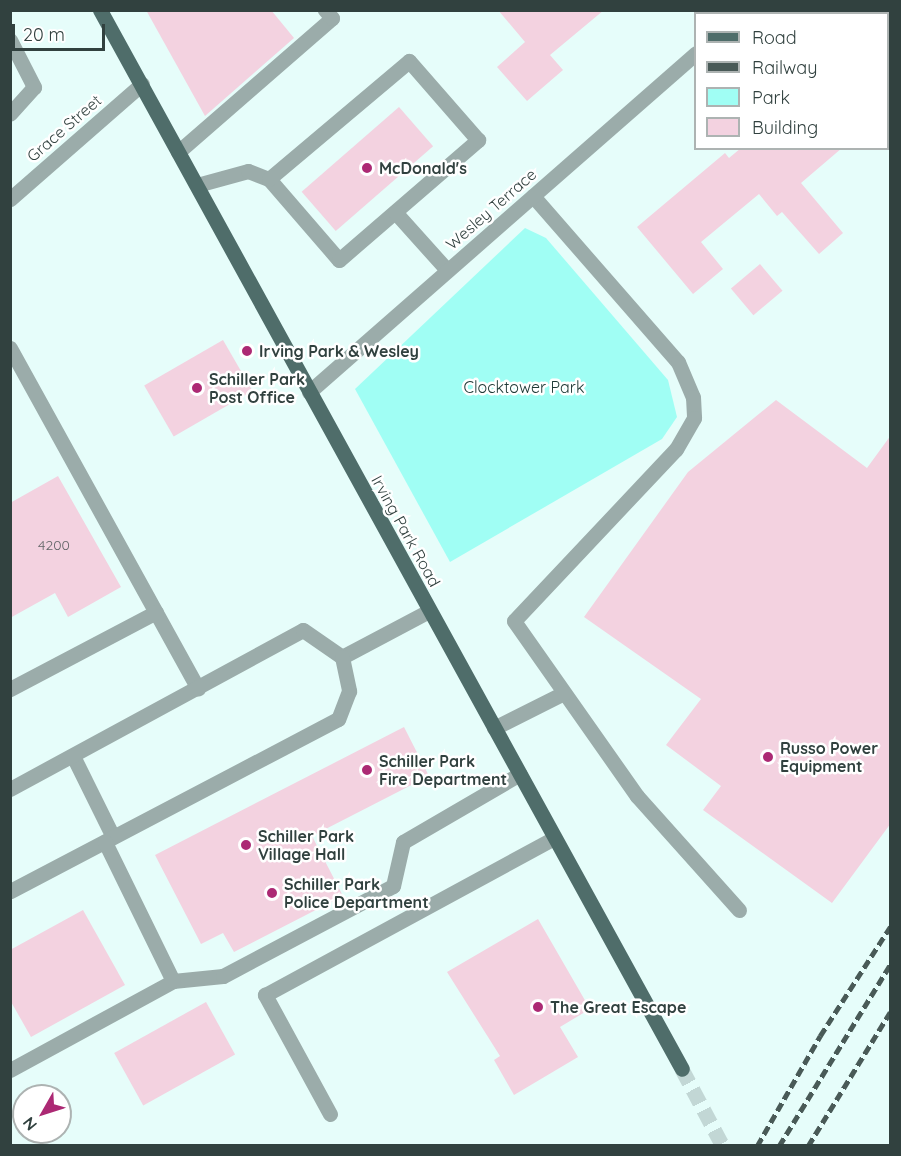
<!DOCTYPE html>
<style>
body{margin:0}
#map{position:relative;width:901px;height:1156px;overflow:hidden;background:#e6fdfa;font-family:Quicksand,sans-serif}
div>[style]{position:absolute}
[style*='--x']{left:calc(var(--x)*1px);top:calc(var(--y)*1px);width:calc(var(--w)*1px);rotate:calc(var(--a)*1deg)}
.green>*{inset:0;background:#a0fef4}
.building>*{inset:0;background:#f3d2e0;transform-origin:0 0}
.primary-tunnel>*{height:15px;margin-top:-7.5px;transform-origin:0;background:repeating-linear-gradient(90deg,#c2d7d5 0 15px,transparent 0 23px)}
.service>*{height:15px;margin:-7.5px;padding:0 7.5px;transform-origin:7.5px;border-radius:7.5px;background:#9bacaa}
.minor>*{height:15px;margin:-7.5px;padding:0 7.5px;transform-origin:7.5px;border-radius:7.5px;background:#9bacaa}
.primary>*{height:15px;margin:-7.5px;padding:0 7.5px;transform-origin:7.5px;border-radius:7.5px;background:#4f6d6a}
.rail>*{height:4.5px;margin-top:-2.25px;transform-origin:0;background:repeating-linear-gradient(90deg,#495a57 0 9px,transparent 0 13.5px)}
.dots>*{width:16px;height:16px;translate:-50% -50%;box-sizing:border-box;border:3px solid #fff;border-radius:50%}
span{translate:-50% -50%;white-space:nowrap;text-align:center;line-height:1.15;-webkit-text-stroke:5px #fff;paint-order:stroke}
.number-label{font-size:14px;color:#626567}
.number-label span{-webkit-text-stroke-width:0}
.street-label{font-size:16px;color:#31413f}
.poi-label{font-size:16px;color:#31413f;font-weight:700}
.left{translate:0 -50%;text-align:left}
.park-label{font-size:16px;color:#203a37}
.frame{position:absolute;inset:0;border:12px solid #31413f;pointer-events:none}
.legend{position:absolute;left:694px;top:12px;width:195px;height:138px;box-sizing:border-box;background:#fff;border:2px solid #adb3b2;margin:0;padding:8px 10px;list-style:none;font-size:18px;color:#31413f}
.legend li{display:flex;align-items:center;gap:12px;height:30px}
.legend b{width:30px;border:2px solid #adb3b2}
.north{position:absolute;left:12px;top:1084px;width:60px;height:60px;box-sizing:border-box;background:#fff;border:2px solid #adb3b2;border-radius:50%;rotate:231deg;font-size:16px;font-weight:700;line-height:24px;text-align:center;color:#31413f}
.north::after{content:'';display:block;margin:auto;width:21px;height:27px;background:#ac2974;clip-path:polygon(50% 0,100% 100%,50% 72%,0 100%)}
.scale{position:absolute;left:12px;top:24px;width:93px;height:27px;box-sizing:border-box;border:3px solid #31413f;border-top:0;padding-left:8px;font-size:18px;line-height:21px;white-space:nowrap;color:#31413f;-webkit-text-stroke:4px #fff;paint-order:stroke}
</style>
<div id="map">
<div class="green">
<div style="clip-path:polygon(525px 228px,546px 238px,668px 380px,677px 417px,662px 439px,450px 562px,355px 389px)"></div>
</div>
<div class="building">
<div style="clip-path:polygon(146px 10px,271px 10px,294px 38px,205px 116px)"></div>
<div style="clip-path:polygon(498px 10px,604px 10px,550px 55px,563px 70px,527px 101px,497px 67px,525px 42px)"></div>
<div style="left:399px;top:107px;width:52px;height:129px;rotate:49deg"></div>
<div style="clip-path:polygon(741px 148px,842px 148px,801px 183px,843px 233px,819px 254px,782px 212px,777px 216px,759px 194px,701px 242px,723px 269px,693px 294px,637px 227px,725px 153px,729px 158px)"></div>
<div style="left:760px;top:264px;width:35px;height:38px;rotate:50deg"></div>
<div style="left:223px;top:340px;width:59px;height:91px;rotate:60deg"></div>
<div style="clip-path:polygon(776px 400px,867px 468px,891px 435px,891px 823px,832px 903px,703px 810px,721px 786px,666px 745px,701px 699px,584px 617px,688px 472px)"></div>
<div style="clip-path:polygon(58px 476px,121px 587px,68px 617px,55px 593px,10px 618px,10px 503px)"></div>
<div style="clip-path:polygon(404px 727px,429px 776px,312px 836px,343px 896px,234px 952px,223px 933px,201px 944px,155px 855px)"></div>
<div style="clip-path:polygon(83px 910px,125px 985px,31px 1037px,10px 1000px,10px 950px)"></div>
<div style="clip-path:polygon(538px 919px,590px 1009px,560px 1027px,578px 1057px,514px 1095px,494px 1060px,500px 1056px,447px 972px)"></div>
<div style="left:206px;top:1002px;width:60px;height:105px;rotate:61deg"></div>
</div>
<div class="primary-tunnel">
<div style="--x:682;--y:1069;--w:87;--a:62"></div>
</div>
<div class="service">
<div style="--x:10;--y:40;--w:53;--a:62.9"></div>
<div style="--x:34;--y:87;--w:36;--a:132"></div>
<div style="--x:178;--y:152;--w:204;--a:-41"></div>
<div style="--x:332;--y:18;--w:11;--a:-131"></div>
<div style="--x:197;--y:185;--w:53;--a:-15.4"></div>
<div style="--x:248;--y:171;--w:22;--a:21"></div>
<div style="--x:269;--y:179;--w:107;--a:49.2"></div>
<div style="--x:339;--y:260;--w:184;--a:-40.8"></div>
<div style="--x:478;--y:140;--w:105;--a:-131.1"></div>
<div style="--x:409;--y:61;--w:183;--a:139.9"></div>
<div style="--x:533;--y:196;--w:220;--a:48.9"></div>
<div style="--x:678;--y:362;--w:38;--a:67"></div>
<div style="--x:693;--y:397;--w:21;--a:87"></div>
<div style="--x:694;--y:418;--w:36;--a:120"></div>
<div style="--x:676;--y:449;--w:236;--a:133.3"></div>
<div style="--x:514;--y:621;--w:214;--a:54.9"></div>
<div style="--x:637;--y:796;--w:153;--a:48.2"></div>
<div style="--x:395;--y:212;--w:78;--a:48.1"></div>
<div style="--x:10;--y:348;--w:389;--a:61.1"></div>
<div style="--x:342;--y:657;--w:98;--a:-27.9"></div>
<div style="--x:10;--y:689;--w:165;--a:-27.8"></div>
<div style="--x:494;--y:728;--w:78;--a:-26.6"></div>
<div style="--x:73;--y:756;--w:90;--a:63.7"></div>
<div style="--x:10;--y:789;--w:333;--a:-28.5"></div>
<div style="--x:303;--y:630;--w:47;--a:34.7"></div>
<div style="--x:342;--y:657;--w:35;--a:78"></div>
<div style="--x:349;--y:691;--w:30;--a:111"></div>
<div style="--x:338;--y:719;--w:370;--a:152.3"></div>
<div style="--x:173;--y:981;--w:50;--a:-5.7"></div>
<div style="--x:223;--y:976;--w:192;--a:-27.9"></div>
<div style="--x:393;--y:886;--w:45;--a:-77.2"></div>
<div style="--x:403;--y:842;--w:135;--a:-30.2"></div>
<div style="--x:10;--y:1070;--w:186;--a:-28.6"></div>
<div style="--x:173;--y:981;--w:155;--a:-116.1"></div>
<div style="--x:330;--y:1114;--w:136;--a:-118.6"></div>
<div style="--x:265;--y:995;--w:329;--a:-28.5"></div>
</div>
<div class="minor">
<div style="--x:739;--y:14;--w:6;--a:-45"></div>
<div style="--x:10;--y:199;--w:175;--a:-41.1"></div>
<div style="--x:309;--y:392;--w:514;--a:-41.22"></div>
</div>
<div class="primary">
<div style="--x:100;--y:10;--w:1208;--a:61.21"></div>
</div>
<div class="rail">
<div style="--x:757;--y:1146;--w:127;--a:-60.2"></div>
<div style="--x:820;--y:1036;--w:130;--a:-57.3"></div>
<div style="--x:779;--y:1146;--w:212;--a:-58.5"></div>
<div style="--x:808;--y:1146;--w:157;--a:-58.5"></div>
</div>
<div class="dots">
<div style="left:367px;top:168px;background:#ac2974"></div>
<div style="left:247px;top:351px;background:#ac2974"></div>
<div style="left:197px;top:388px;background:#ac2974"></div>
<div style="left:768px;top:757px;background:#ac2974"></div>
<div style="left:367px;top:770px;background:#ac2974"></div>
<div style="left:246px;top:845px;background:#ac2974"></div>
<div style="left:272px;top:893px;background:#ac2974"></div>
<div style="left:538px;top:1007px;background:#ac2974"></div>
</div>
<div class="number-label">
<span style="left:54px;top:545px">4200</span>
</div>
<div class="street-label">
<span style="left:64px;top:128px;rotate:-41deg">Grace Street</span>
<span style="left:491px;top:209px;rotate:-41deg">Wesley Terrace</span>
<span style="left:406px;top:531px;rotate:61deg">Irving Park Road</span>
</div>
<div class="poi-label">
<span class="left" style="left:379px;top:168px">McDonald's</span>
<span class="left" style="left:259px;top:351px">Irving Park &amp; Wesley</span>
<span class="left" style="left:209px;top:388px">Schiller Park<br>Post Office</span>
<span class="left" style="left:780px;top:757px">Russo Power<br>Equipment</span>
<span class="left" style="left:379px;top:770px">Schiller Park<br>Fire Department</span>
<span class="left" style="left:258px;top:845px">Schiller Park<br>Village Hall</span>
<span class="left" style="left:284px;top:893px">Schiller Park<br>Police Department</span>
<span class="left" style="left:550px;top:1007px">The Great Escape</span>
</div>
<div class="park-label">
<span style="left:524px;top:387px">Clocktower Park</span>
</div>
<div class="frame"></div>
<ul class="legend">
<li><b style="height:8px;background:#4f6d6a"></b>Road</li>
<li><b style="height:8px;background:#495a57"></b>Railway</li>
<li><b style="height:16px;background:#a0fef4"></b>Park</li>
<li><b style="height:16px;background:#f3d2e0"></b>Building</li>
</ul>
<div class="north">N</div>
<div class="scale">20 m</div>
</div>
